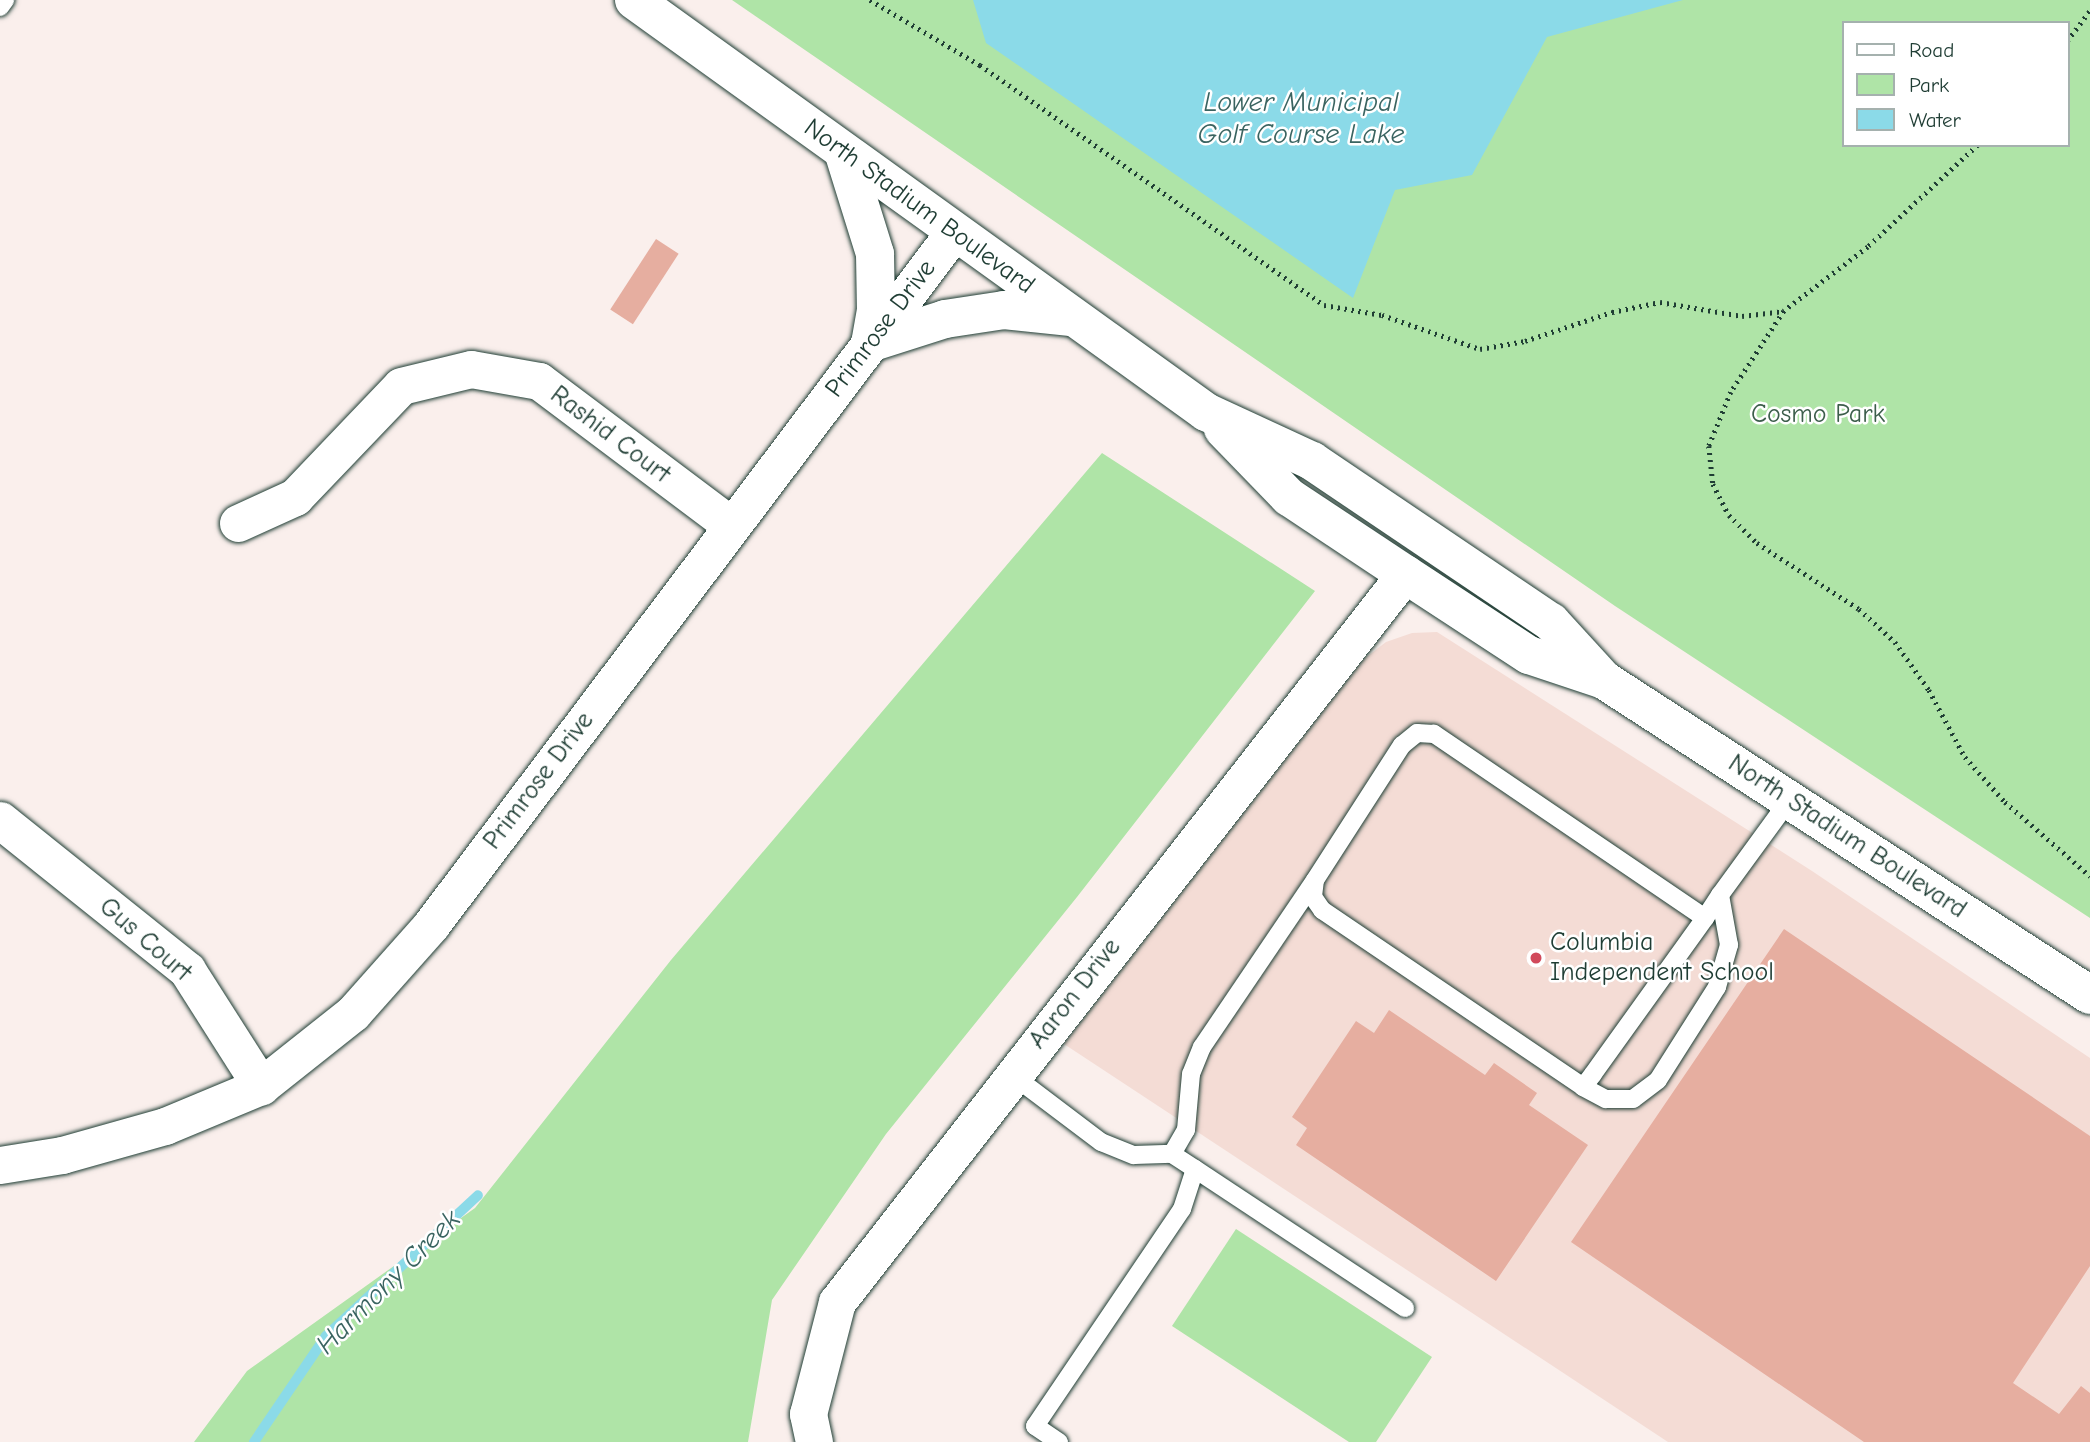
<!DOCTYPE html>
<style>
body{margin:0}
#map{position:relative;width:2090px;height:1442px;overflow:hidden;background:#faefec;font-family:"Comic Neue",sans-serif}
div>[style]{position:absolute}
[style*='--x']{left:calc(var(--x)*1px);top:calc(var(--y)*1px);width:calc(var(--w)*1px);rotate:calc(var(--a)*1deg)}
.built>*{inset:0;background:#f4dcd5}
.green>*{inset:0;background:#afe4a7}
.water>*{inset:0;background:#8bdae8}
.stream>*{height:10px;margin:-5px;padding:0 5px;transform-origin:5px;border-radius:5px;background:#8bdae8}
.building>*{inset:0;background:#e6aea0;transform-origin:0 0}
.path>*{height:4.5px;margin-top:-2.25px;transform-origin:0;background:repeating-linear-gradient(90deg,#1f3d34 0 2px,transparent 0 7px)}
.roads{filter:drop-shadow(0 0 2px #1f3d34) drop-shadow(0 0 2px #1f3d34)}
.service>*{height:18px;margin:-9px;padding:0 9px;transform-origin:9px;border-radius:9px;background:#fff}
.minor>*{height:37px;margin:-18.5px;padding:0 18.5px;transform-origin:18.5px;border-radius:18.5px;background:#fff}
.secondary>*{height:38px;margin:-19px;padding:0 19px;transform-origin:19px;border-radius:19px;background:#fff}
.dots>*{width:19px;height:19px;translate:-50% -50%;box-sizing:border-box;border:4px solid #fff;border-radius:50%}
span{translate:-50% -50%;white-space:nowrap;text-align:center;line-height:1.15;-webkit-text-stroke:5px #fff;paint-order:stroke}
.street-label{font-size:26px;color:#1f3d34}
.park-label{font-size:26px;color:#3c5e4b}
.poi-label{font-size:26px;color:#1f3d34}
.left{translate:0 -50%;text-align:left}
.water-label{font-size:28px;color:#3a6461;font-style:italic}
.legend{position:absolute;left:1842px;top:21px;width:228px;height:126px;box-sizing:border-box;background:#fff;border:2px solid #a5b1ae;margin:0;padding:9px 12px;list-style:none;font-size:21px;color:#1f3d34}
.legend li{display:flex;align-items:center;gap:14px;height:35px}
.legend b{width:35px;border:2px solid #a5b1ae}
</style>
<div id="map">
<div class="built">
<div style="clip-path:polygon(1437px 632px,1812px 871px,2090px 1058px,2090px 1442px,1668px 1442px,1064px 1044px,1364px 659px,1386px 642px,1412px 633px)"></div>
</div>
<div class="green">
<div style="clip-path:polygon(evenodd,732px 0,2090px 0,2090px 918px,1615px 606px,732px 0,1843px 23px,2067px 23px,2067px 145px,1843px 145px,1843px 23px)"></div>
<div style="clip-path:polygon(1102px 453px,1315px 591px,1077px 897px,886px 1134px,772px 1300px,748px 1442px,194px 1442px,247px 1371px,475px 1208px,671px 960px)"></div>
<div style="clip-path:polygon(1236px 1229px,1432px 1357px,1376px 1442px,1349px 1442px,1172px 1326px)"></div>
</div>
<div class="water">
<div style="clip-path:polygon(973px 0,1683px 0,1547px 37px,1472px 175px,1395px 190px,1353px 298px,986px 43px)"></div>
</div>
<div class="stream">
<div style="--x:254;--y:1442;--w:128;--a:-55.8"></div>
<div style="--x:326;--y:1336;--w:207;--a:-42.8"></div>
</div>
<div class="building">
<div style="left:656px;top:239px;width:27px;height:84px;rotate:33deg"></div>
<div style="clip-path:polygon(1784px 929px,2090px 1136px,2090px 1266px,2013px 1383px,2059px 1414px,2081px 1386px,2090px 1393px,2090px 1442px,1864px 1442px,1571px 1242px)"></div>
<div style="clip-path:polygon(1389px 1010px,1485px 1075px,1494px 1063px,1537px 1093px,1529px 1105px,1588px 1145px,1496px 1281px,1296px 1145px,1307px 1128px,1292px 1117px,1356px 1021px,1374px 1033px)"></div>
</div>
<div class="path">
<div style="--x:870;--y:0;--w:128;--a:30.6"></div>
<div style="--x:980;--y:65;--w:419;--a:34.9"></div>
<div style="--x:1324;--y:305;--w:59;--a:9.8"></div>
<div style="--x:1382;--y:315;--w:104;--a:19.1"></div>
<div style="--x:1480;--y:349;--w:46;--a:-10.1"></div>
<div style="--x:1525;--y:341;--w:92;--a:-18.4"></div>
<div style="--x:1612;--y:312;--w:49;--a:-11.8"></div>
<div style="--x:1660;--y:302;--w:83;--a:9.7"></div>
<div style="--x:1742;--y:316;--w:42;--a:-6.8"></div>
<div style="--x:2067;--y:41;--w:38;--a:-53"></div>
<div style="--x:1978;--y:145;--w:150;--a:137.2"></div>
<div style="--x:1868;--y:247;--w:106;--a:142.7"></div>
<div style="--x:1784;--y:311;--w:97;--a:123.2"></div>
<div style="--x:1731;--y:392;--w:58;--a:112.2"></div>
<div style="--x:1709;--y:446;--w:38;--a:84"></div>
<div style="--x:1713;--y:484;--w:35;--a:63"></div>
<div style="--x:1729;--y:515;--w:40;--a:45"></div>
<div style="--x:1757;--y:543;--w:121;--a:32.9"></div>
<div style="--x:1859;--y:609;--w:49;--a:42.5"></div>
<div style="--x:1895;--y:642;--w:59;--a:54.7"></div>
<div style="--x:1929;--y:690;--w:76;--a:61.8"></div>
<div style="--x:1965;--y:757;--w:60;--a:48.4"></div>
<div style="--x:2005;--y:802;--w:113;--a:41"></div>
</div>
<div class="roads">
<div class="service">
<div style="--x:0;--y:7;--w:9;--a:-54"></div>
<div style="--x:1705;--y:918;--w:328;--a:-145.8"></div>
<div style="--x:1434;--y:734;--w:17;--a:-177"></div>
<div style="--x:1417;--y:733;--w:19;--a:141"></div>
<div style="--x:1402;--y:745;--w:161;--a:122.8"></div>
<div style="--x:1315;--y:880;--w:17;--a:97"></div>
<div style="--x:1313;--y:897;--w:16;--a:55"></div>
<div style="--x:1322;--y:910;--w:315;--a:34.1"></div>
<div style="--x:1583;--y:1087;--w:16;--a:-52"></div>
<div style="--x:1593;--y:1074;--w:192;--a:-54.3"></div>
<div style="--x:1705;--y:918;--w:27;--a:-57"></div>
<div style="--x:1720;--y:895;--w:119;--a:-53.9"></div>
<div style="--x:1011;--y:1074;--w:113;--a:37.1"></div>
<div style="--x:1101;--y:1142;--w:35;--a:22"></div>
<div style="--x:1134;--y:1155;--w:38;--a:-2"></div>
<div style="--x:1172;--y:1154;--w:27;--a:33"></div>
<div style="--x:1195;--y:1169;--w:42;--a:108"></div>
<div style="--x:1182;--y:1209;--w:262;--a:124.1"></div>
<div style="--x:1035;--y:1426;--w:29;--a:34"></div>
<div style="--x:1583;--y:1087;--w:26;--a:28"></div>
<div style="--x:1606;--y:1099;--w:27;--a:0"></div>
<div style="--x:1633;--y:1099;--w:31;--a:-37"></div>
<div style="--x:1658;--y:1080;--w:110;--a:-57.6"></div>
<div style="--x:1717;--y:987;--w:44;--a:-74.1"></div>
<div style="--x:1729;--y:945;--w:51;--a:-100.2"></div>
<div style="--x:1172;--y:1154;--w:28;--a:-60"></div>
<div style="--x:1186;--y:1130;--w:56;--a:-84.9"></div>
<div style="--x:1191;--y:1074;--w:29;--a:-68"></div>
<div style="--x:1202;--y:1047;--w:198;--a:-55.9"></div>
<div style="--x:1195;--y:1169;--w:252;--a:33.5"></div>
</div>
<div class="minor">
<div style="--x:238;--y:523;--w:63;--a:-24.5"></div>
<div style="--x:295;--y:497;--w:153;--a:-46.3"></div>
<div style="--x:401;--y:386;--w:72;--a:-13.7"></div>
<div style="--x:471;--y:369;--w:69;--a:10"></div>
<div style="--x:539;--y:381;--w:241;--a:36.9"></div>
<div style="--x:0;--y:820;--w:240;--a:38.7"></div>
<div style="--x:187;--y:970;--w:138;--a:57.5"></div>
<div style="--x:0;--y:1165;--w:63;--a:-9.2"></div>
<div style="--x:62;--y:1155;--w:107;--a:-15.7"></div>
<div style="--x:165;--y:1126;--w:104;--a:-22.6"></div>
<div style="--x:261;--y:1086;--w:117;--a:-38.4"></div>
<div style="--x:353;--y:1013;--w:118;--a:-48.4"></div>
<div style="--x:431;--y:925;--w:868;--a:-52.96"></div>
<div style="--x:814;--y:1442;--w:29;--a:-102"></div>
<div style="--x:808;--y:1414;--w:116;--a:-75.5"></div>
<div style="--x:837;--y:1302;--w:923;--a:-52.04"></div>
</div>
<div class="secondary">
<div style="--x:634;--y:0;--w:705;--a:35.76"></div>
<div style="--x:1206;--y:412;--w:117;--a:24.8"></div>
<div style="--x:1312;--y:461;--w:288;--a:34"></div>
<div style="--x:1551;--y:622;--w:79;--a:47.6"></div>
<div style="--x:843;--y:151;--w:108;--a:72.7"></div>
<div style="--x:875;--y:254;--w:56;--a:89"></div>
<div style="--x:876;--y:310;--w:34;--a:100"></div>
<div style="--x:870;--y:343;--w:79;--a:-17.7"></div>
<div style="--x:945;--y:319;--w:60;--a:-8.7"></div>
<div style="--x:1004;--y:310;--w:65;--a:6.1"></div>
<div style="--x:1223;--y:429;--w:95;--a:45.9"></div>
<div style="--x:1289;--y:497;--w:139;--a:33.6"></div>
<div style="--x:1405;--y:574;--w:148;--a:33.2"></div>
<div style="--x:1529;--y:655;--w:79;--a:18.4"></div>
<div style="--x:1604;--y:680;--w:579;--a:32.95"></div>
</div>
</div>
<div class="dots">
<div style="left:1536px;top:958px;background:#d1495b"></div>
</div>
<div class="street-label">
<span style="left:919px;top:207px;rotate:36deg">North Stadium Boulevard</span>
<span style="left:881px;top:329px;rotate:-53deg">Primrose Drive</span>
<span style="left:610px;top:435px;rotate:37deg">Rashid Court</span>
<span style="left:539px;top:781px;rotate:-53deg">Primrose Drive</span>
<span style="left:1847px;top:837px;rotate:33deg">North Stadium Boulevard</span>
<span style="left:145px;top:940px;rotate:41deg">Gus Court</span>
<span style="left:1075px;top:994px;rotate:-52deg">Aaron Drive</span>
</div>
<div class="park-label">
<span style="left:1818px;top:415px">Cosmo Park</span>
</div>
<div class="poi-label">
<span class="left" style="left:1550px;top:958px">Columbia<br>Independent School</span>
</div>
<div class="water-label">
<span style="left:1301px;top:118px">Lower Municipal<br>Golf Course Lake</span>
<span style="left:388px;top:1282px;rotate:-45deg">Harmony Creek</span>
</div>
<ul class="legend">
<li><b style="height:9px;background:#fff"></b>Road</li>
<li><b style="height:19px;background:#afe4a7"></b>Park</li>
<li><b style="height:19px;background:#8bdae8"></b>Water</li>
</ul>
</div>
